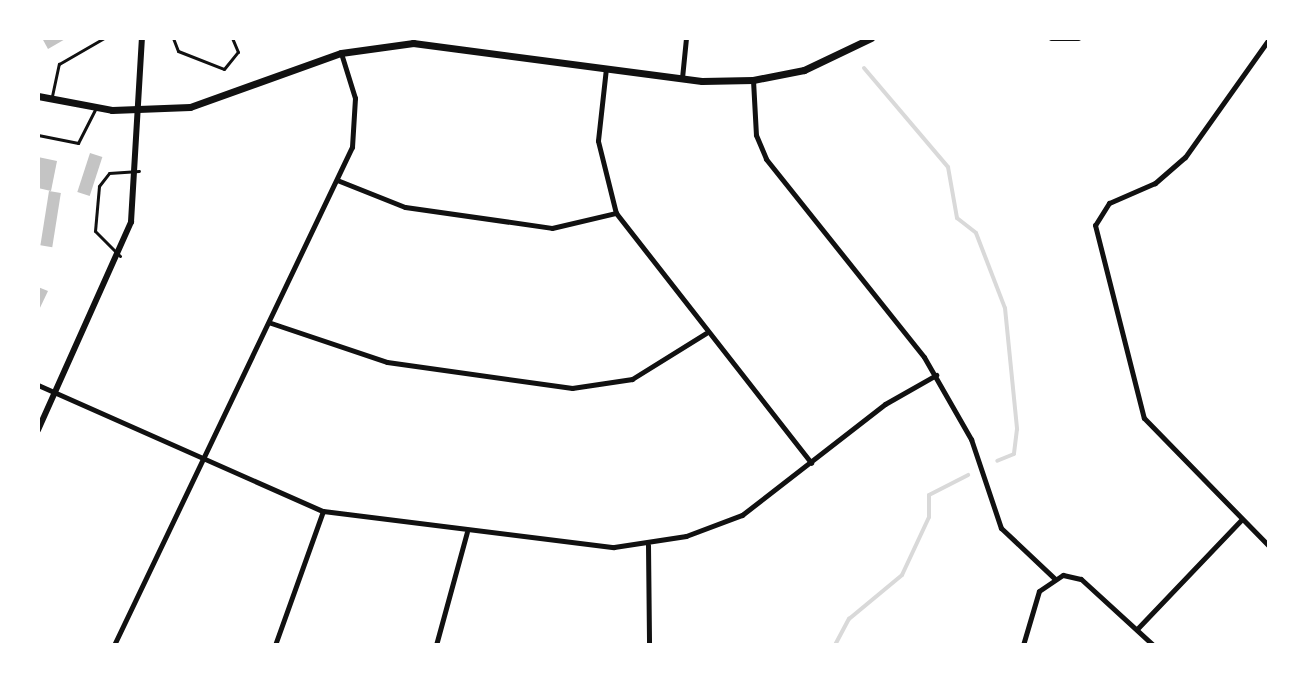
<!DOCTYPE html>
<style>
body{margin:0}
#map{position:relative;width:1307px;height:683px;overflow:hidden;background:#fff;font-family:Karla,sans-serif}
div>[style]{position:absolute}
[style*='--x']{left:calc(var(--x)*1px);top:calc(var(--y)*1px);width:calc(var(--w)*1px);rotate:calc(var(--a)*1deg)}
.stream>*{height:4px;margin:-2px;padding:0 2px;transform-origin:2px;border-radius:2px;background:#d9d9d9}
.building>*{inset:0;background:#c4c4c4;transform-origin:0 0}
.service>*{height:3px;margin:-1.5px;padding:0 1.5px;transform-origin:1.5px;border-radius:1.5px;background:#111}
.minor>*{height:5px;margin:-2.5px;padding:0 2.5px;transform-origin:2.5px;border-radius:2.5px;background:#111}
.tertiary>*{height:6px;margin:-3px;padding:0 3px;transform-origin:3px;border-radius:3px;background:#111}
.secondary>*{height:7px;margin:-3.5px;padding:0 3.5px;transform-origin:3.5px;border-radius:3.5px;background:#111}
span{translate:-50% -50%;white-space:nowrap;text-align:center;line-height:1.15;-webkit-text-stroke:6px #fff;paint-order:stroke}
.frame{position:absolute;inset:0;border:40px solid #fff;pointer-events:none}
</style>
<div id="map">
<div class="stream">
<div style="--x:864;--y:68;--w:130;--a:49.7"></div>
<div style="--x:948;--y:167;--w:52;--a:80"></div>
<div style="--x:957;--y:218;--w:24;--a:38"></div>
<div style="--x:976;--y:233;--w:80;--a:68.9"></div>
<div style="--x:1005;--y:308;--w:122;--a:84.3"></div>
<div style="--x:1017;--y:429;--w:25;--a:97"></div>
<div style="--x:1014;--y:454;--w:18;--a:158"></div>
<div style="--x:835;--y:645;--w:30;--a:-62"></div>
<div style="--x:849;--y:619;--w:69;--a:-39.7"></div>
<div style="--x:902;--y:575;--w:64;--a:-65"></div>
<div style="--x:929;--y:517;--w:22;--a:-90"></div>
<div style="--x:929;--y:495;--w:44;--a:-27.1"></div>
</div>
<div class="building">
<div style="clip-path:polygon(42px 38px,67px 38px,48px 49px)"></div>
<div style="left:90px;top:153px;width:13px;height:41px;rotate:18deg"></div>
<div style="clip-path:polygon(38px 157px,57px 161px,51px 191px,38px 188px)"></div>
<div style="left:49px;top:191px;width:12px;height:55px;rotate:9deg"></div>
<div style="clip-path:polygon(38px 287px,48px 291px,38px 312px)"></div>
</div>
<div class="service">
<div style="--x:173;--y:38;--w:14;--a:69"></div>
<div style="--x:178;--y:51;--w:49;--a:21.4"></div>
<div style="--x:224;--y:69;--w:22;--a:-51"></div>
<div style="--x:238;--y:52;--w:15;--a:-113"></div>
<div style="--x:52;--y:96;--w:33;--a:-78"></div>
<div style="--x:59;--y:64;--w:52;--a:-30"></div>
<div style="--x:38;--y:135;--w:41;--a:11.3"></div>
<div style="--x:78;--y:143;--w:39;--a:-63"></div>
<div style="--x:120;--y:256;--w:35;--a:-135"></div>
<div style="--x:95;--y:231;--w:45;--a:-84.9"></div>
<div style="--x:99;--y:186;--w:16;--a:-52"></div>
<div style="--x:109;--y:173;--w:30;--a:-4"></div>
</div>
<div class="minor">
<div style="--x:1051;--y:38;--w:27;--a:0"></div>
<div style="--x:1269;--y:39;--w:145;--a:125.4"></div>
<div style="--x:1185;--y:157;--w:40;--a:139"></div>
<div style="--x:1155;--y:183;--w:50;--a:156.5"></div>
<div style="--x:1109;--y:203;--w:26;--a:122"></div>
<div style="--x:1095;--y:225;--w:199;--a:75.8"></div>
<div style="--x:1144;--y:418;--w:179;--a:45.7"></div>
<div style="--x:606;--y:68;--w:73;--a:96.3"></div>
<div style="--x:598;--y:141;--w:74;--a:76"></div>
<div style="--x:616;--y:213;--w:317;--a:52"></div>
<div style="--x:682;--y:78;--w:40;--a:-84.3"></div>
<div style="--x:753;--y:80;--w:55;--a:86.9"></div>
<div style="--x:756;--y:135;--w:26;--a:67"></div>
<div style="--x:766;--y:159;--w:253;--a:51.4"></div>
<div style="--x:924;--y:357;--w:95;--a:60.2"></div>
<div style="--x:971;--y:439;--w:94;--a:71.4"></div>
<div style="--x:1001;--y:528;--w:73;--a:43.3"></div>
<div style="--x:337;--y:180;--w:73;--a:21.7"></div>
<div style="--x:405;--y:207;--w:148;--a:8.1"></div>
<div style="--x:552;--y:228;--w:66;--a:-13.2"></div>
<div style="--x:271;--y:323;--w:122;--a:18.6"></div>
<div style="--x:387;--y:362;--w:187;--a:8"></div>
<div style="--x:572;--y:388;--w:61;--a:-8.5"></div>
<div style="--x:632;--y:379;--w:87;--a:-31.9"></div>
<div style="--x:38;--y:385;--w:312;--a:23.9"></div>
<div style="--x:323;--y:511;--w:293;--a:7.1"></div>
<div style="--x:614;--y:547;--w:73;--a:-8.7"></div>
<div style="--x:686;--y:536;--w:60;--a:-20.6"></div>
<div style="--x:742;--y:515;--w:181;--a:-37.8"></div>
<div style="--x:885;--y:404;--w:59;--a:-29.6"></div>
<div style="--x:648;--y:545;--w:100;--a:89.4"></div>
<div style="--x:1137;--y:629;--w:151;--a:-46.3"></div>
<div style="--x:114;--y:645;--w:552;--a:-64.46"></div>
<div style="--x:352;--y:147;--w:49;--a:-86.5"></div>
<div style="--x:355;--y:98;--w:47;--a:-107.3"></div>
<div style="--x:275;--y:645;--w:142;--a:-70.3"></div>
<div style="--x:436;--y:645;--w:117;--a:-74.7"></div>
<div style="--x:1023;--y:645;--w:56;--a:-73.5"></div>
<div style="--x:1039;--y:591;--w:29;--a:-34"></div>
<div style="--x:1063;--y:575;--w:18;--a:13"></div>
<div style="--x:1081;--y:579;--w:98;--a:42.5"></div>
</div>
<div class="tertiary">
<div style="--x:38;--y:430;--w:228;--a:-65.9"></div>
<div style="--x:131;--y:222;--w:184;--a:-86.6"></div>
</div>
<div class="secondary">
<div style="--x:38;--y:96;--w:75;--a:10.7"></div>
<div style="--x:112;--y:110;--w:78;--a:-2.2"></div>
<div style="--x:190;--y:107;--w:160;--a:-19.7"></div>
<div style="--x:341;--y:53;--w:73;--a:-7.9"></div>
<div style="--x:413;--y:43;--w:291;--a:7.5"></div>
<div style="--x:702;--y:81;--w:51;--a:-1.1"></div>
<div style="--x:753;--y:80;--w:52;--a:-11.1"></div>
<div style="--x:804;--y:70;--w:74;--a:-25.5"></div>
</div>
<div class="frame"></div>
</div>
